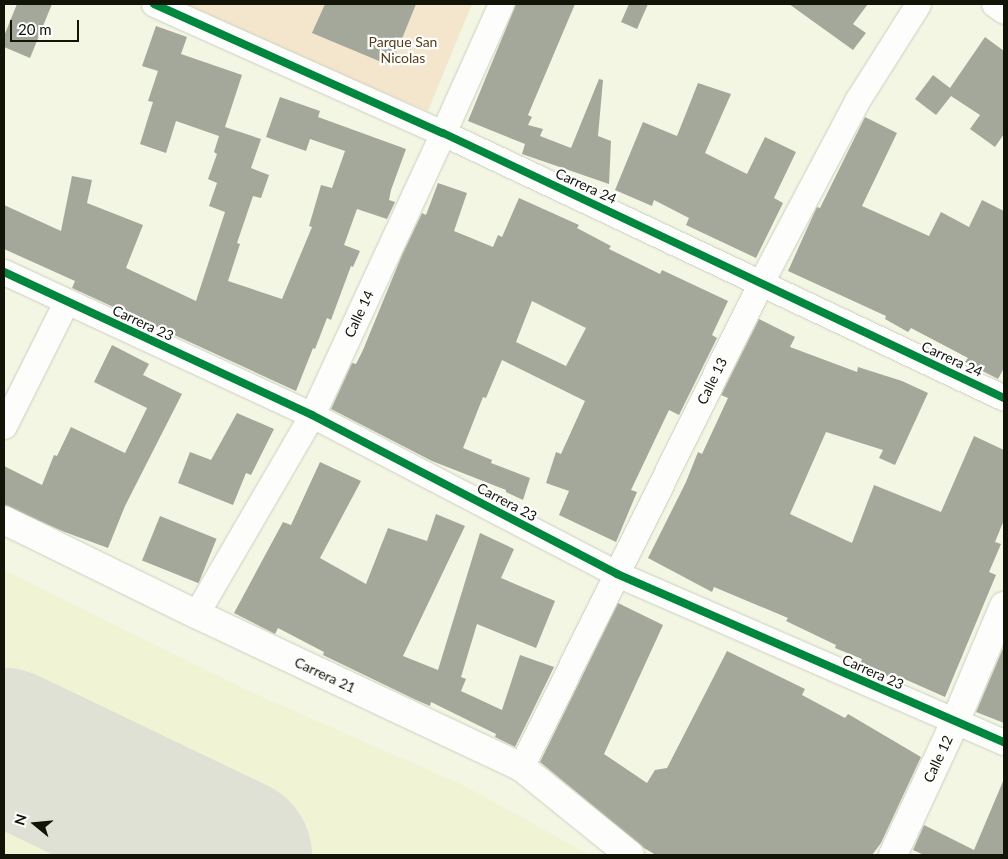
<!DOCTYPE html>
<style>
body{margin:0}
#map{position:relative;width:1008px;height:859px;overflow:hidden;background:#f3f6e3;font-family:Lato,sans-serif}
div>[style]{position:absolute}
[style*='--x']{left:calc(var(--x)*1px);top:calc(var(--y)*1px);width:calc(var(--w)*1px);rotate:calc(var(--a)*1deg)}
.built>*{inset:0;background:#f0f4d4}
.green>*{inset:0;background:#f3e6cc}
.runway>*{height:155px;margin:-77.5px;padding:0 77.5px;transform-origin:77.5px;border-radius:77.5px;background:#e0e1d5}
.building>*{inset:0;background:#a3a89a;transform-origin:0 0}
.roads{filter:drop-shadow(0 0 1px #cccfc0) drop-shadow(0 0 1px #cccfc0)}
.minor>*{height:25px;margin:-12.5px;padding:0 12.5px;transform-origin:12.5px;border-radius:12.5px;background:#fdfefb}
.tertiary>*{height:28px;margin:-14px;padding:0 14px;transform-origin:14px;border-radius:14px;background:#fdfefb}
.cycleway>*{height:8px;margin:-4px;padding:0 4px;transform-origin:4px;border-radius:4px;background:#00873e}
span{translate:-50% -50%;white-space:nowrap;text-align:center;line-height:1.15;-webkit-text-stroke:4.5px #fff;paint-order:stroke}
.park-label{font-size:14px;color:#583c16}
.street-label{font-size:14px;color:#121408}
.frame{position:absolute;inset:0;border:5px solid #121408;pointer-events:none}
.north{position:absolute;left:10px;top:799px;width:50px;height:50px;-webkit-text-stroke:4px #fff;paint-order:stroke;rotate:287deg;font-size:14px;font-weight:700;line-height:20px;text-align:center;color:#121408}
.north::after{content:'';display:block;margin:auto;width:18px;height:22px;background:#121408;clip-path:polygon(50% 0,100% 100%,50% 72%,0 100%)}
.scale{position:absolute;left:10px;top:20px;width:69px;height:22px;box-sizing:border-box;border:2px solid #121408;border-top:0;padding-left:6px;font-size:15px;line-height:18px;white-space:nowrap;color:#121408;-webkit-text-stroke:4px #fff;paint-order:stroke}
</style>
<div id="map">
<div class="built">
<div style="clip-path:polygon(4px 570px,251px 692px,465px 786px,590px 855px,4px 855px)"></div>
</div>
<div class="green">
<div style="clip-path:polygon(167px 4px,472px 4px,428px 111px)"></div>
</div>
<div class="runway">
<div style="--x:4;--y:745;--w:255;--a:25.6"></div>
</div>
<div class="building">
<div style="clip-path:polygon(17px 4px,52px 4px,30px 58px,4px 47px,4px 36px)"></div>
<div style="clip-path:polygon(325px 4px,416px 4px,391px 66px,312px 33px)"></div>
<div style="clip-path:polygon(516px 4px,575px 4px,528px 115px,532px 117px,528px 125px,543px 129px,540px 136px,571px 148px,599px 79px,603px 80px,598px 136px,611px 141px,609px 184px,522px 154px,525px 144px,468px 121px)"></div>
<div style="clip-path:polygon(629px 4px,648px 4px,637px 29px,621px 22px)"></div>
<div style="clip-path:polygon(789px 4px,868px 4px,853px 24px,866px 33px,853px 50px)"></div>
<div style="clip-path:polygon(156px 26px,187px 37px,181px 54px,242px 75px,225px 127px,261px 139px,251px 168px,269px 175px,261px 198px,253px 196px,237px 243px,240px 244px,228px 281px,282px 299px,312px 227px,309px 226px,321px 185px,332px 188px,345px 151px,310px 139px,306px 151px,266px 137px,280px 97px,320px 111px,318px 117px,406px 149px,391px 190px,389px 200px,395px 202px,387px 219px,357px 209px,344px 245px,360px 251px,353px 267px,351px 266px,331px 320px,327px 318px,315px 349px,313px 348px,296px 391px,72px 288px,75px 281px,4px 249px,4px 205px,61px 231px,72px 176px,92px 180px,87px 203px,143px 225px,126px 268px,196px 301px,225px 212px,209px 206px,217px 183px,208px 179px,217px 154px,214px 152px,219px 136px,176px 121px,166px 153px,140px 144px,153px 102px,148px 101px,158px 71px,142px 66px)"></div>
<div style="clip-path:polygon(985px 37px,1004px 51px,1004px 134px,995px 147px,970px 129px,980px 115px,951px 96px,936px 115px,915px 99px,933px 75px,950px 88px)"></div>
<div style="clip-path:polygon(698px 83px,731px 94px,705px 153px,747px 174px,765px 137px,796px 152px,774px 198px,783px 203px,756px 258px,686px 225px,689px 218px,654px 200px,652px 206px,615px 190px,643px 122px,677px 136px)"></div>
<div style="clip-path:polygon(865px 117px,897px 133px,862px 206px,929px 236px,941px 212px,969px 227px,982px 200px,1004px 211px,1004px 368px,998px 379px,965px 362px,968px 358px,911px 328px,908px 332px,885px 319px,886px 316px,788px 271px,815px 211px,817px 207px,820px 208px)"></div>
<div style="clip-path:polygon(evenodd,438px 183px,467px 193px,454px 231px,493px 247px,498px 235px,502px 237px,519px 198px,579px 225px,577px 228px,611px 246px,609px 249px,660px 274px,662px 270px,728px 301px,712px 335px,717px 338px,679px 415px,669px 410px,631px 490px,637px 492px,616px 542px,559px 515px,569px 491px,546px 483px,556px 452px,561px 454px,585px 401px,502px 360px,486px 398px,483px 397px,463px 448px,492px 460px,491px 463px,530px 478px,523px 500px,506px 492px,506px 490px,432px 461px,331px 409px,352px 363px,356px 364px,363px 350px,402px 255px,422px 213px,426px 215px,438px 183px,532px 301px,586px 328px,566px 366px,516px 342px,532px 301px)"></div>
<div style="clip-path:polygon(759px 319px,795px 337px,790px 347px,857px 372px,858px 367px,902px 381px,928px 393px,895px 465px,879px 458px,883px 450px,826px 432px,790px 514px,852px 543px,874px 485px,941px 512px,974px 436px,1004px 450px,1004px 520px,995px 542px,1001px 544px,989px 572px,996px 575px,945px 697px,891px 673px,889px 677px,860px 664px,862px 659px,835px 648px,836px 645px,786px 621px,788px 618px,714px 587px,712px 592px,648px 558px,686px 482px,698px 452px,702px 454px,728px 398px,721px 395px)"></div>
<div style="clip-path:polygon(112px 345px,149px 364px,143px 375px,182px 394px,125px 506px,108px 548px,62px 531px,4px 505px,4px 466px,42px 485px,54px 455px,57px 456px,71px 427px,125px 453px,147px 408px,94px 382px)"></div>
<div style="clip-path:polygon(237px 413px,274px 429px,251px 475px,246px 473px,233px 505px,178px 483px,190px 452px,211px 460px)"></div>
<div style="clip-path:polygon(320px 462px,361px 481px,320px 558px,366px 584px,388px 528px,427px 541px,436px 514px,465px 526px,403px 656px,438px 670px,480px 533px,514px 549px,501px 578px,555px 601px,536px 648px,477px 624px,461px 677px,466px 679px,461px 691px,502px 710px,520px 655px,554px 667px,515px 747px,495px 737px,496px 734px,431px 702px,430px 706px,416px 700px,323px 655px,324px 652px,278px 628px,275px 634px,234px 613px,283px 522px,291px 525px)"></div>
<div style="left:160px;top:516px;width:61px;height:48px;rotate:22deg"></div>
<div style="clip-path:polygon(618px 603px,663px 625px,604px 754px,647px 783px,655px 770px,667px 768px,727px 651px,805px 689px,802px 695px,845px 718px,848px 714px,921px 757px,881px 843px,872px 855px,656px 855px,644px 848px,540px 762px)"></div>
<div style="clip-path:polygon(1004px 646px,1004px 723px,976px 712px)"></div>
<div style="clip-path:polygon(1004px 779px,1004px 855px,924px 855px,913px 850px,924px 825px,974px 850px)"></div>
</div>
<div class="roads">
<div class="minor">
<div style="--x:154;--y:4;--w:316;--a:24.1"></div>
<div style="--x:443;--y:133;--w:620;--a:25.28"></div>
<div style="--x:994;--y:4;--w:12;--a:35"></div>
<div style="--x:4;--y:272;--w:340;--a:24.9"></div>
<div style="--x:312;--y:415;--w:344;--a:27.5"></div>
<div style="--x:617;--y:574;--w:422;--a:23.5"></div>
<div style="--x:4;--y:426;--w:139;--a:-63.4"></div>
<div style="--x:196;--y:614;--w:230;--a:-59.8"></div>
<div style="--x:312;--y:415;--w:311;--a:-65.1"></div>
<div style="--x:443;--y:133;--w:141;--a:-65.8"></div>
<div style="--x:521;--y:767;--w:541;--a:-63.67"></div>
<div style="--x:761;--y:282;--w:207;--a:-62.1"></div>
<div style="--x:858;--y:99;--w:112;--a:-57.7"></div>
</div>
<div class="tertiary">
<div style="--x:4;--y:520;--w:214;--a:26.1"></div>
<div style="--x:196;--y:614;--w:359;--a:25.2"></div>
<div style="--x:521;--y:767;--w:140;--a:38.9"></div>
<div style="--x:893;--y:855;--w:147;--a:-65"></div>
<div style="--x:955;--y:722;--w:126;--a:-67.1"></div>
</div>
</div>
<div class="cycleway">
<div style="--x:154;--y:4;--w:316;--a:24.1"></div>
<div style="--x:443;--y:133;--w:620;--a:25.28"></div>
<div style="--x:4;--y:272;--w:340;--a:24.9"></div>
<div style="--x:312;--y:415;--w:344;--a:27.5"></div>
<div style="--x:617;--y:574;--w:422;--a:23.5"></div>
</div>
<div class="park-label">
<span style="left:403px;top:50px">Parque San<br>Nicolas</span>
</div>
<div class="street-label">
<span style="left:586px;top:186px;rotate:25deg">Carrera 24</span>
<span style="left:359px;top:314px;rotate:-65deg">Calle 14</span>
<span style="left:143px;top:323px;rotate:25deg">Carrera 23</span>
<span style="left:952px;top:359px;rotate:25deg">Carrera 24</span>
<span style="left:712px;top:381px;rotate:-64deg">Calle 13</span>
<span style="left:507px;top:502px;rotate:28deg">Carrera 23</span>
<span style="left:873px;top:672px;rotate:24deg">Carrera 23</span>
<span style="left:325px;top:675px;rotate:25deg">Carrera 21</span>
<span style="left:938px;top:759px;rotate:-65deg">Calle 12</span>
</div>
<div class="frame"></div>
<div class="north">N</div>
<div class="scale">20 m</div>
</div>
